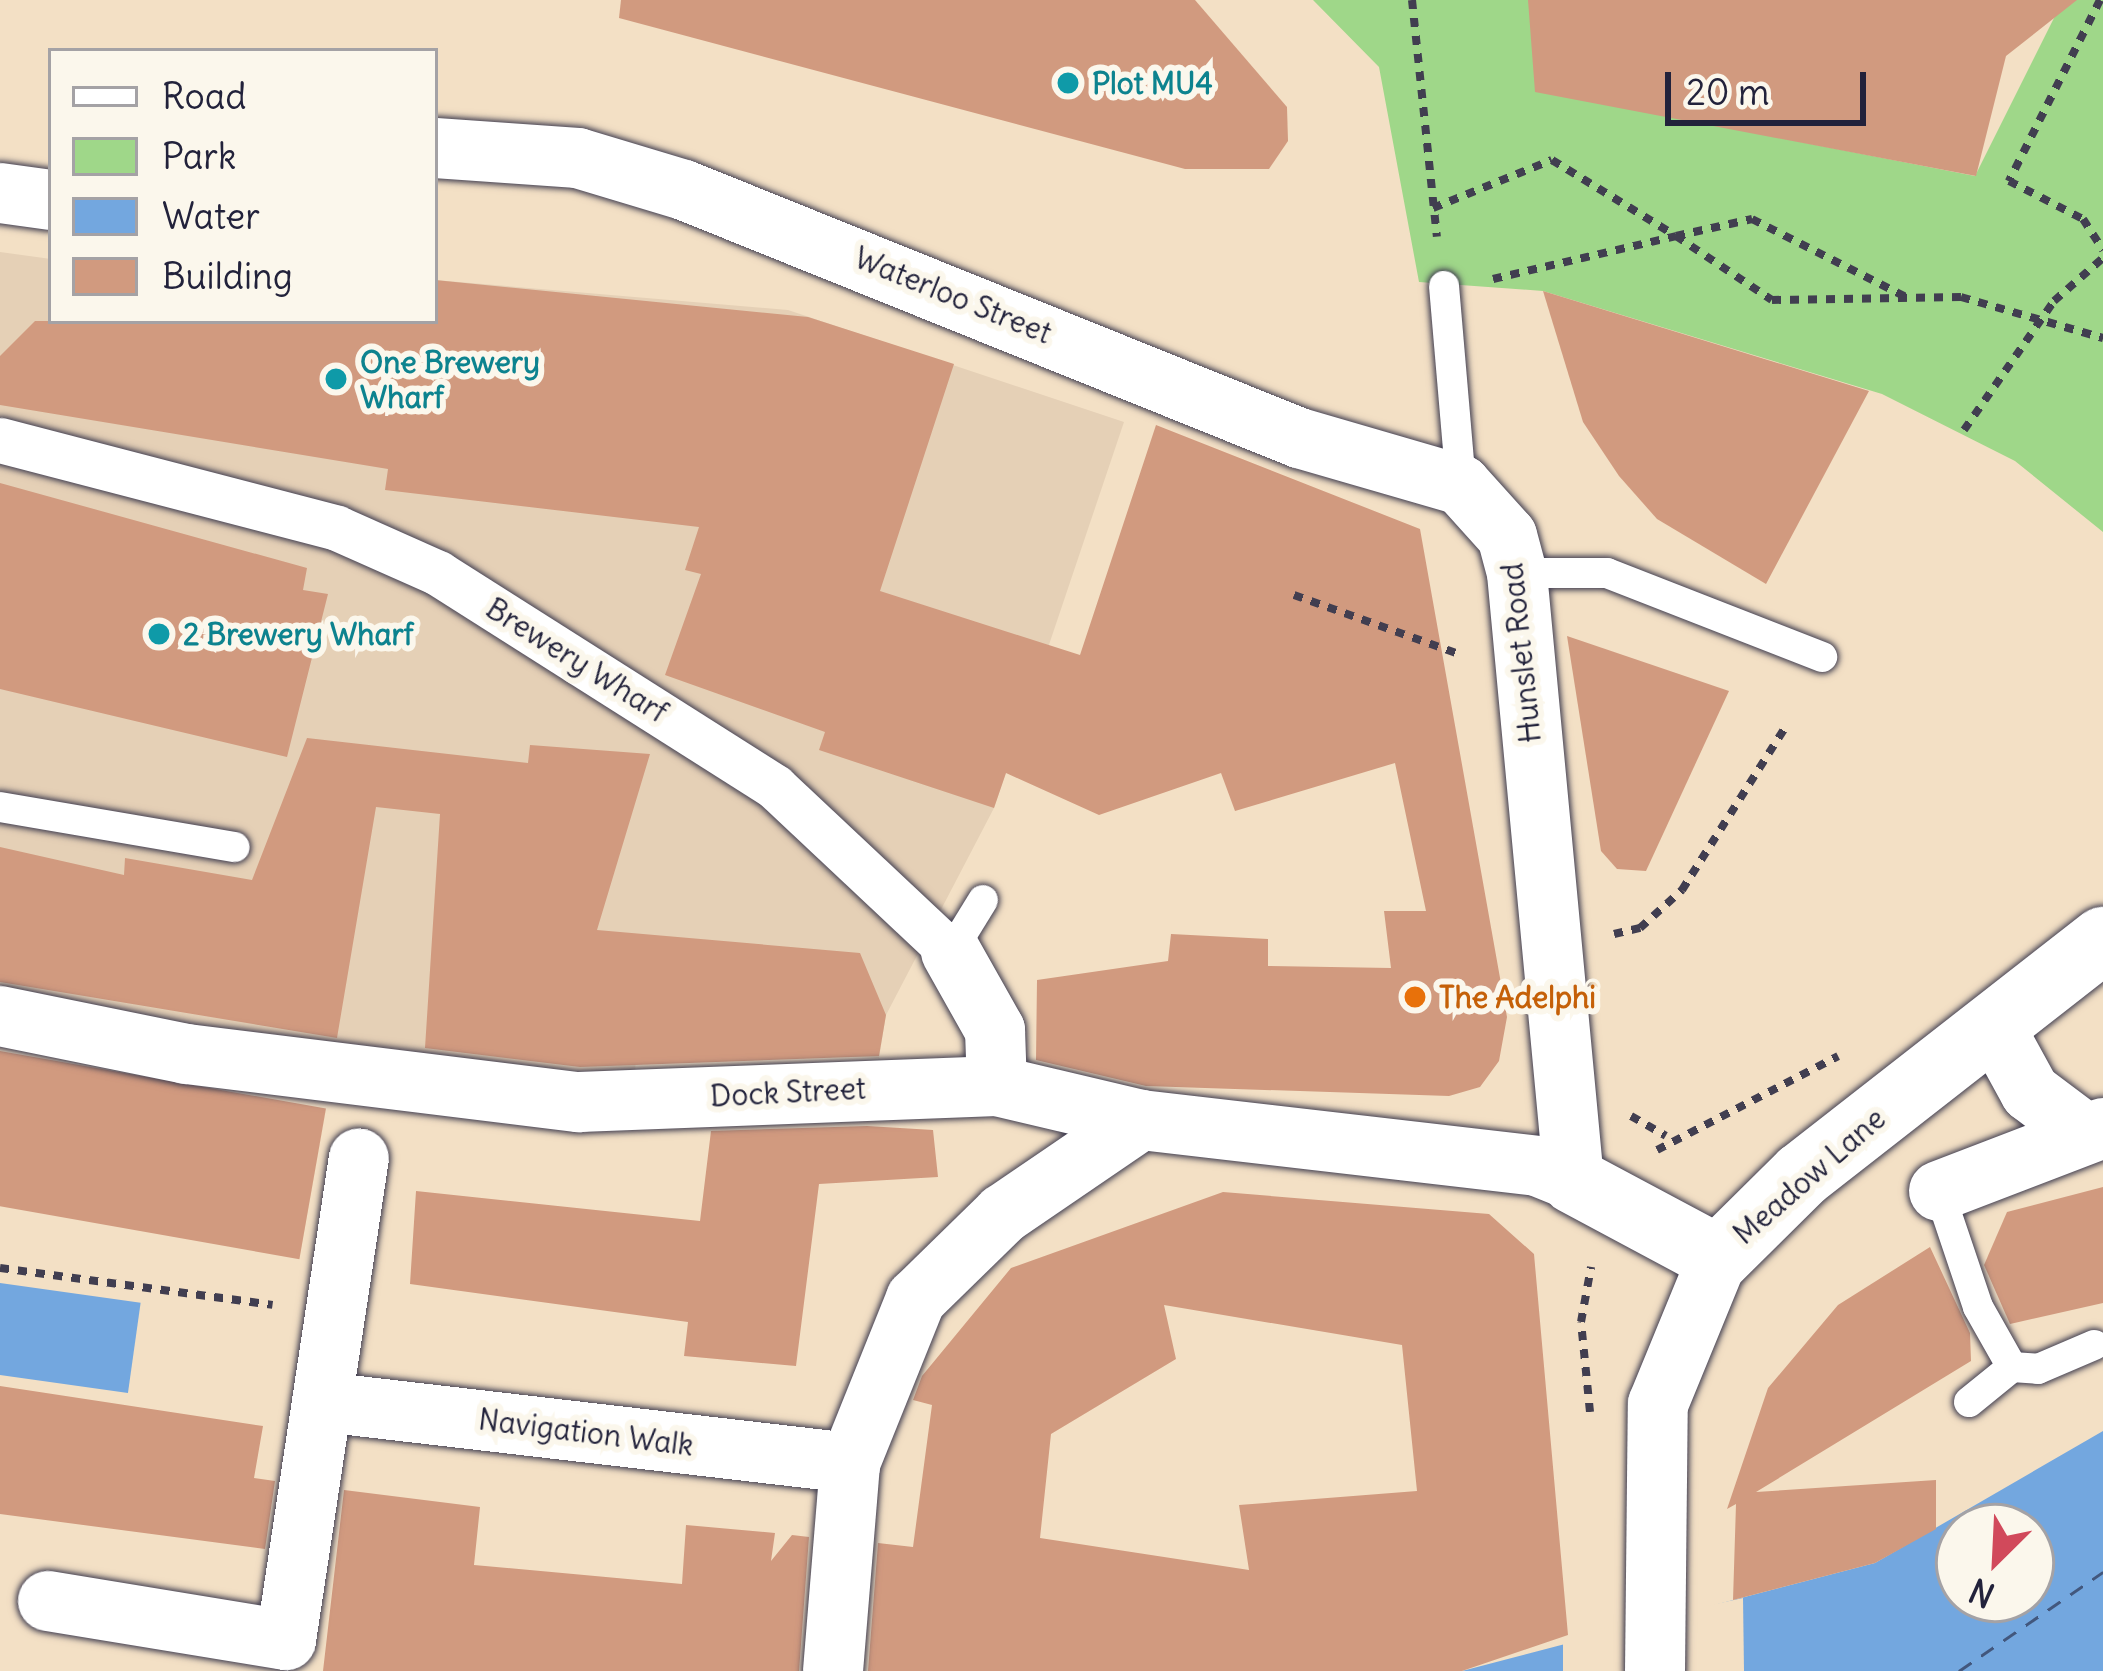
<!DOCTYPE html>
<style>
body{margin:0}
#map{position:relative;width:2103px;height:1671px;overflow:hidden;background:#f3e0c5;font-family:Delius,sans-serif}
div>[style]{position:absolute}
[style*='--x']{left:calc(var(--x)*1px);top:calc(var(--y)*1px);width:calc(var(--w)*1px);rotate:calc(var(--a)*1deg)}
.built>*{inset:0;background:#e5d0b6}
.green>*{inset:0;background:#9fd789}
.water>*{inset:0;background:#73a7df;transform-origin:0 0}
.pier>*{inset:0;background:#f3e0c5}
.ferry>*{height:3px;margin-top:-1.5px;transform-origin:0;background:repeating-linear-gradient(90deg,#42577d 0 15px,transparent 0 27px)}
.building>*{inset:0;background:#d19a7f;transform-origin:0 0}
.path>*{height:8px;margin-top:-4px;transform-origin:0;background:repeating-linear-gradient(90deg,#413e50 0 9px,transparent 0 18px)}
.roads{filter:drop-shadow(0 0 3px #413e50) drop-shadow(0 0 3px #413e50)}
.service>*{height:30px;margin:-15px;padding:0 15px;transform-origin:15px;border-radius:15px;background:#fff}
.pedestrian>*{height:45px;margin:-22.5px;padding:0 22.5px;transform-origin:22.5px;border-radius:22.5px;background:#fff}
.minor>*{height:60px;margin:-30px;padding:0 30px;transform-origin:30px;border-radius:30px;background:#fff}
.tertiary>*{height:66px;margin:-33px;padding:0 33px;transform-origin:33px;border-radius:33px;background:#fff}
.dots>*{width:33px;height:33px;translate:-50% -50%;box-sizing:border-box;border:6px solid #fbf7ec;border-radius:50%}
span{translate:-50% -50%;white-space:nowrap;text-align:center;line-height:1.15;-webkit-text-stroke:12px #fbf7ec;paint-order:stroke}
.culture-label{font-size:30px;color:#0d838f;font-weight:700}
.left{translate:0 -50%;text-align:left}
.street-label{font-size:30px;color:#22223b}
.food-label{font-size:30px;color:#c56008;font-weight:700}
.legend{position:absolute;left:48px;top:48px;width:390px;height:276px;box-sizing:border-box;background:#fbf7ec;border:3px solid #a4a2a5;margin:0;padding:15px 21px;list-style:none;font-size:36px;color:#22223b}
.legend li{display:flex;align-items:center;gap:24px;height:60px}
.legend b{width:60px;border:3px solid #a4a2a5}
.north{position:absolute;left:1935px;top:1503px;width:120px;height:120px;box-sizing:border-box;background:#fbf7ec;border:3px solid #a4a2a5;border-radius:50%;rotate:204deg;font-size:33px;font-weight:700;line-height:48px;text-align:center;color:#22223b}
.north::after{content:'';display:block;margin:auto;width:42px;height:54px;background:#d1495b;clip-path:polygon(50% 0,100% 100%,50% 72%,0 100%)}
.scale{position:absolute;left:1665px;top:72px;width:201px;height:54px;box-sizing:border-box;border:6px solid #22223b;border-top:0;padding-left:15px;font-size:36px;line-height:42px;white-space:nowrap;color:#22223b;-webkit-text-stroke:9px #fbf7ec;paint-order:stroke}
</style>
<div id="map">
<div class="built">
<div style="clip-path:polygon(0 252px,51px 259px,51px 321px,435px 321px,435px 280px,788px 310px,1124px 422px,994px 808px,886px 1015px,879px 1058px,637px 1044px,635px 1073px,458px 1063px,251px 1038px,0 986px)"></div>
</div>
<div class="green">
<div style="clip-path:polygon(1313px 0,1528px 0,1770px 136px,1975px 176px,2063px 0,2103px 0,2103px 532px,2015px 461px,1882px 394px,1543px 291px,1419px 282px,1379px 67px)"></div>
</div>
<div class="water">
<div style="left:0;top:1283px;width:142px;height:91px;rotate:8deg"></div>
<div style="clip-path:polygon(evenodd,2103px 1431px,2103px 1671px,1462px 1671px,1875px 1563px,2103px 1431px,1959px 1527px,2031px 1527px,2031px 1599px,1959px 1599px,1959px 1527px)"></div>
</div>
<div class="pier">
<div style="clip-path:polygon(1743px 1598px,1744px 1671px,1563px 1671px,1563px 1637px)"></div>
</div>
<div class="ferry">
<div style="--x:1959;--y:1671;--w:175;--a:-34.5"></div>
</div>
<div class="building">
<div style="clip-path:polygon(621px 0,1195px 0,1287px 107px,1288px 141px,1269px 169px,1185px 169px,619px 18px)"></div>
<div style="clip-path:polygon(1528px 0,2077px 0,2006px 56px,1976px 176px,1535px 92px)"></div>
<div style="clip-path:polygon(435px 280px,808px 317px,954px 364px,880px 591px,1080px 655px,1156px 425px,1420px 529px,1507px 1017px,1499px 1061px,1480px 1087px,1449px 1096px,1146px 1086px,1036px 1060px,1037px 980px,1168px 961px,1171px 934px,1268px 939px,1268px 966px,1391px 968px,1384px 911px,1426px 911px,1395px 763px,1235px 811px,1221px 773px,1099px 815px,1006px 773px,994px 808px,819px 750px,825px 732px,665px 675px,701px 574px,685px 570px,699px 527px,385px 490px,388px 469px,0 405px,0 356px,35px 321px,435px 321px)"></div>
<div style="clip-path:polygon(1543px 291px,1869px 391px,1766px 584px,1657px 519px,1619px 476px,1583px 422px)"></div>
<div style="clip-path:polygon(0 483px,307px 568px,303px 590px,328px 594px,287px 757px,0 689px)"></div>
<div style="clip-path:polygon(1567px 636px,1729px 691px,1646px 871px,1617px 869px,1601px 851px)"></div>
<div style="clip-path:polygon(307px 738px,528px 763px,530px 745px,650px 754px,597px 930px,860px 953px,886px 1015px,879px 1056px,580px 1067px,425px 1048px,440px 814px,376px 807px,337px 1038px,0 982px,0 847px,124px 875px,125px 858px,252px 880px)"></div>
<div style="left:0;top:1051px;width:331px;height:153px;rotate:10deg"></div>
<div style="clip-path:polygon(867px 1126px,933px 1130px,938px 1177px,819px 1184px,796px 1366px,684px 1356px,688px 1322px,410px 1284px,416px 1191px,700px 1221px,711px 1131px)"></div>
<div style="clip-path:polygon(2103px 1187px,2103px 1303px,2010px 1324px,1984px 1265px,2007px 1212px)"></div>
<div style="clip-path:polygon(evenodd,1223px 1192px,1489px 1214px,1534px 1254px,1568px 1635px,1462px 1671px,868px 1671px,878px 1543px,913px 1547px,932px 1405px,913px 1400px,922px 1376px,1011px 1268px,1223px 1192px,1164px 1305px,1402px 1345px,1417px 1491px,1239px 1505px,1249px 1570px,1040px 1538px,1051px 1434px,1176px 1359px,1164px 1305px)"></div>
<div style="clip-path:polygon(1930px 1247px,1970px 1333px,1971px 1361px,1756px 1492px,1936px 1480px,1936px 1529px,1875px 1563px,1733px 1600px,1736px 1504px,1727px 1509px,1768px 1388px,1838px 1305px)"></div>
<div style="clip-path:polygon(0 1386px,263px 1426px,254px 1478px,275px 1481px,265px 1549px,0 1514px)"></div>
<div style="clip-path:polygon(344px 1490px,480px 1507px,474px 1565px,682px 1584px,686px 1525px,775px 1533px,771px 1561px,792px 1535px,809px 1537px,799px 1671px,323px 1671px)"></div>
</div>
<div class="path">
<div style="--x:1412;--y:0;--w:238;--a:84"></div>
<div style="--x:2100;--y:0;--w:203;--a:116.7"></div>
<div style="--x:2009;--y:181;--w:83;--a:27.2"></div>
<div style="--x:2083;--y:219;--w:37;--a:57"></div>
<div style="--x:1433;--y:208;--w:128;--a:-22"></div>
<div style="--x:1552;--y:160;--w:145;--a:31.5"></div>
<div style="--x:1676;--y:236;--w:78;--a:-12.6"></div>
<div style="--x:1752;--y:219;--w:175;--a:26.9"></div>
<div style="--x:1493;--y:279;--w:188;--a:-13.2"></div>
<div style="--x:1676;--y:236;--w:115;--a:33.7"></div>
<div style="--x:1772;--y:300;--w:189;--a:-0.9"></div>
<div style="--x:1961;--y:297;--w:148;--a:16.1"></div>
<div style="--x:1964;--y:430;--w:157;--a:-55.1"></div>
<div style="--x:2054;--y:301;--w:65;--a:-41.3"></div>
<div style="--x:1294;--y:595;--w:178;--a:19.7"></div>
<div style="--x:1614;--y:934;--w:27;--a:-13"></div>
<div style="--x:1640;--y:928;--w:57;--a:-42.1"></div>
<div style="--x:1682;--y:890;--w:191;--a:-57.6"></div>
<div style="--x:1631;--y:1116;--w:40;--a:29.7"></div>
<div style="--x:1657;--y:1150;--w:204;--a:-27.4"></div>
<div style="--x:0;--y:1268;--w:275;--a:7.7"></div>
<div style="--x:1590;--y:1412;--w:90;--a:-95.7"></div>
<div style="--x:1581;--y:1322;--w:56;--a:-79.7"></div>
</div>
<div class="roads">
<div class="service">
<div style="--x:1444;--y:286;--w:200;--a:85.1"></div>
<div style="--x:1517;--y:573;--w:90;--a:0"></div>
<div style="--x:1607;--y:573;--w:231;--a:21.3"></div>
<div style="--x:0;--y:807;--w:238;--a:9.7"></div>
<div style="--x:951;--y:952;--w:61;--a:-58.4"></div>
<div style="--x:1939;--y:1191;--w:122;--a:71.4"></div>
<div style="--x:1978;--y:1307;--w:69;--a:60.5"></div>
<div style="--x:2012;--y:1367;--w:26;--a:4"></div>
<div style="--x:2038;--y:1369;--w:61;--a:-23.2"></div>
<div style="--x:1969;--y:1402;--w:55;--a:-39.1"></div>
</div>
<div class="pedestrian">
<div style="--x:0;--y:440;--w:348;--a:14.6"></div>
<div style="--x:337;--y:528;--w:111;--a:24"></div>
<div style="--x:438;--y:573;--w:399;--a:32.4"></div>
<div style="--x:775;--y:787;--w:241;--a:43.2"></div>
</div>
<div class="minor">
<div style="--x:0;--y:193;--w:51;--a:7.8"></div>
<div style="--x:951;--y:952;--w:90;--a:60.6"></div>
<div style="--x:995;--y:1030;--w:56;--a:88"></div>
<div style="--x:0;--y:1016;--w:190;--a:11.5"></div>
<div style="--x:186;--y:1054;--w:396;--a:7"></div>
<div style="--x:579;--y:1102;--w:418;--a:-2.2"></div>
<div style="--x:997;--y:1086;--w:148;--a:13.3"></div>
<div style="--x:1141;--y:1120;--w:399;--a:6.6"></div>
<div style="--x:1537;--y:1166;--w:40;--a:22"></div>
<div style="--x:1574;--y:1181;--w:611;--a:-95.36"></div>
<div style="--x:1517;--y:573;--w:38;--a:-105"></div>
<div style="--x:1507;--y:536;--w:69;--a:-132"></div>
<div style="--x:1461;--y:485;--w:169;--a:-163.8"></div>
<div style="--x:1299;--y:438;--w:663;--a:-158.04"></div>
<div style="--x:684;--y:190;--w:111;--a:-163.2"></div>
<div style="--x:578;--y:158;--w:143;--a:-176"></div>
<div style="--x:1995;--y:1028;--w:73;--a:61.3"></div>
<div style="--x:2030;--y:1092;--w:65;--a:36.9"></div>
<div style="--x:1939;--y:1191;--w:176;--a:-21"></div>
<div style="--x:323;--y:1402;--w:531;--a:6.6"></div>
<div style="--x:850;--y:1463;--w:177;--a:-68.1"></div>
<div style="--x:916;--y:1299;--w:122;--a:-44.3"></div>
<div style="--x:1003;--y:1214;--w:167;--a:-34.3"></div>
<div style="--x:48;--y:1601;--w:241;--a:9.3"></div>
<div style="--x:286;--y:1640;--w:487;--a:-81.4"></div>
<div style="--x:833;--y:1671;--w:209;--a:-85.3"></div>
<div style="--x:1655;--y:1671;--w:267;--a:-89.4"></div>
<div style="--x:1658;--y:1404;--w:158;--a:-67.7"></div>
</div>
<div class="tertiary">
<div style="--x:1574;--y:1181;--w:163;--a:28.1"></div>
<div style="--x:1718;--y:1258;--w:118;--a:-44.7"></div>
<div style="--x:1802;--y:1175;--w:382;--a:-38"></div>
</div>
</div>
<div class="dots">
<div style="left:1068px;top:83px;background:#0f9aa8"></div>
<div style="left:336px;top:379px;background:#0f9aa8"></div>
<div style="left:159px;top:634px;background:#0f9aa8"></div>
<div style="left:1415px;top:997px;background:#e8710a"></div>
</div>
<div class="culture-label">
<span class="left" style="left:1092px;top:83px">Plot MU4</span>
<span class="left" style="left:360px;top:379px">One Brewery<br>Wharf</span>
<span class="left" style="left:183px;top:634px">2 Brewery Wharf</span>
</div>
<div class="street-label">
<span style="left:953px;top:295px;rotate:22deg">Waterloo Street</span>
<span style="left:1521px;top:653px;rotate:-96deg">Hunslet Road</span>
<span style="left:577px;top:660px;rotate:32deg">Brewery Wharf</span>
<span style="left:788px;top:1092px;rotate:-3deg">Dock Street</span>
<span style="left:1809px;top:1176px;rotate:-41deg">Meadow Lane</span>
<span style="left:586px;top:1432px;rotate:7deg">Navigation Walk</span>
</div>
<div class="food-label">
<span class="left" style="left:1439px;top:997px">The Adelphi</span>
</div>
<ul class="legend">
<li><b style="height:15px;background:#fff"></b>Road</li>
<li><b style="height:33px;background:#9fd789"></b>Park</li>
<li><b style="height:33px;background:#73a7df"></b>Water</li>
<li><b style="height:33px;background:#d19a7f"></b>Building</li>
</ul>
<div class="north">N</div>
<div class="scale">20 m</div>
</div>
